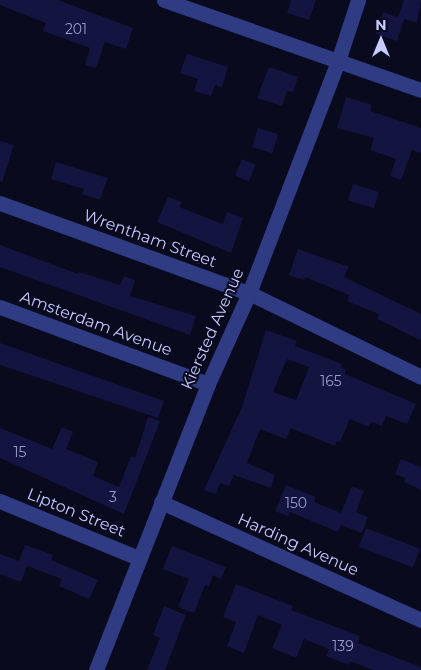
<!DOCTYPE html>
<style>
body{margin:0}
#map{position:relative;width:421px;height:670px;overflow:hidden;background:#090a1d;font-family:Montserrat,sans-serif}
div>[style]{position:absolute}
[style*='--x']{left:calc(var(--x)*1px);top:calc(var(--y)*1px);width:calc(var(--w)*1px);rotate:calc(var(--a)*1deg)}
.building>*{inset:0;background:#141440;transform-origin:0 0}
.minor>*{height:15px;margin:-7.5px;padding:0 7.5px;transform-origin:7.5px;border-radius:7.5px;background:#2f3b82}
span{translate:-50% -50%;white-space:nowrap;text-align:center;line-height:1.15;-webkit-text-stroke:4px #090a1d;paint-order:stroke}
.number-label{font-size:14px;color:#9a9ccf}
.number-label span{-webkit-text-stroke-width:0}
.street-label{font-size:16px;color:#c6caff}
.north{position:absolute;left:356px;top:15px;width:50px;height:50px;-webkit-text-stroke:4px #090a1d;paint-order:stroke;rotate:0deg;font-size:14px;font-weight:700;line-height:20px;text-align:center;color:#c6caff}
.north::after{content:'';display:block;margin:auto;width:18px;height:22px;background:#c6caff;clip-path:polygon(50% 0,100% 100%,50% 72%,0 100%)}
</style>
<div id="map">
<div class="building">
<div style="clip-path:polygon(0 0,58px 0,133px 28px,126px 49px,105px 42px,96px 68px,85px 65px,90px 48px,43px 31px,46px 23px,0 5px)"></div>
<div style="clip-path:polygon(291px 0,316px 0,309px 20px,287px 13px)"></div>
<div style="clip-path:polygon(404px 0,421px 0,417px 23px,404px 19px,397px 41px,376px 34px,383px 12px,398px 17px)"></div>
<div style="clip-path:polygon(187px 54px,228px 67px,222px 87px,215px 85px,211px 96px,194px 91px,198px 79px,180px 73px)"></div>
<div style="clip-path:polygon(269px 67px,298px 77px,293px 92px,287px 91px,282px 106px,257px 98px)"></div>
<div style="clip-path:polygon(346px 97px,372px 105px,370px 111px,421px 128px,421px 153px,412px 150px,401px 180px,390px 176px,396px 159px,370px 150px,374px 138px,337px 128px)"></div>
<div style="left:258px;top:128px;width:21px;height:20px;rotate:17deg"></div>
<div style="clip-path:polygon(0 141px,14px 145px,2px 182px,0 181px)"></div>
<div style="left:242px;top:159px;width:15px;height:18px;rotate:23deg"></div>
<div style="clip-path:polygon(56px 162px,108px 178px,100px 200px,82px 194px,84px 189px,51px 179px)"></div>
<div style="left:353px;top:184px;width:27px;height:17px;rotate:17deg"></div>
<div style="clip-path:polygon(168px 197px,182px 202px,179px 207px,223px 224px,227px 212px,243px 218px,231px 253px,157px 222px)"></div>
<div style="clip-path:polygon(0 245px,78px 274px,79px 272px,120px 285px,124px 276px,135px 280px,130px 296px,196px 316px,190px 335px,0 267px)"></div>
<div style="clip-path:polygon(298px 249px,349px 267px,344px 277px,421px 314px,421px 340px,377px 319px,379px 314px,347px 301px,349px 295px,305px 277px,304px 280px,289px 275px)"></div>
<div style="clip-path:polygon(evenodd,266px 330px,297px 341px,295px 346px,342px 364px,341px 367px,346px 370px,345px 374px,416px 404px,407px 424px,386px 416px,382px 426px,371px 422px,369px 427px,350px 419px,340px 442px,337px 441px,335px 446px,291px 428px,286px 439px,260px 429px,247px 463px,275px 475px,271px 488px,234px 475px,229px 486px,220px 483px,216px 494px,204px 490px,242px 407px,266px 330px,287px 359px,309px 367px,296px 400px,273px 392px,287px 359px)"></div>
<div style="clip-path:polygon(0 343px,164px 401px,158px 418px,0 365px)"></div>
<div style="clip-path:polygon(148px 417px,160px 421px,124px 514px,0 458px,0 428px,52px 449px,62px 427px,73px 432px,66px 449px,98px 462px,93px 476px,119px 487px,131px 456px,135px 458px)"></div>
<div style="clip-path:polygon(401px 459px,421px 467px,421px 490px,404px 482px,405px 478px,395px 474px)"></div>
<div style="clip-path:polygon(286px 485px,316px 497px,314px 502px,341px 513px,352px 486px,364px 491px,356px 512px,368px 517px,362px 533px,341px 525px,338px 532px,290px 512px,288px 516px,275px 511px)"></div>
<div style="left:366px;top:528px;width:58px;height:20px;rotate:21deg"></div>
<div style="clip-path:polygon(25px 545px,53px 555px,51px 560px,98px 580px,89px 599px,59px 586px,62px 579px,27px 566px,21px 582px,0 574px,0 554px,19px 561px)"></div>
<div style="clip-path:polygon(172px 546px,226px 567px,221px 579px,213px 575px,209px 587px,205px 585px,194px 613px,178px 607px,189px 579px,163px 569px)"></div>
<div style="clip-path:polygon(236px 584px,293px 606px,291px 610px,360px 636px,358px 643px,421px 667px,421px 670px,373px 670px,350px 661px,349px 665px,326px 656px,329px 649px,304px 639px,296px 658px,272px 648px,282px 625px,258px 615px,244px 653px,227px 646px,236px 622px,223px 617px)"></div>
<div style="clip-path:polygon(164px 606px,186px 615px,165px 670px,147px 670px,160px 638px,153px 635px)"></div>
</div>
<div class="minor">
<div style="--x:164;--y:0;--w:272;--a:19.3"></div>
<div style="--x:0;--y:203;--w:265;--a:19.9"></div>
<div style="--x:249;--y:293;--w:191;--a:26"></div>
<div style="--x:0;--y:307;--w:222;--a:20.3"></div>
<div style="--x:0;--y:501;--w:149;--a:22.4"></div>
<div style="--x:161;--y:502;--w:286;--a:24.4"></div>
<div style="--x:96;--y:670;--w:307;--a:-68.6"></div>
<div style="--x:208;--y:384;--w:100;--a:-65.7"></div>
<div style="--x:249;--y:293;--w:248;--a:-69"></div>
<div style="--x:338;--y:61;--w:64;--a:-71.8"></div>
</div>
<div class="number-label">
<span style="left:76px;top:29px">201</span>
<span style="left:331px;top:381px">165</span>
<span style="left:20px;top:452px">15</span>
<span style="left:113px;top:497px">3</span>
<span style="left:296px;top:503px">150</span>
<span style="left:343px;top:646px">139</span>
</div>
<div class="street-label">
<span style="left:150px;top:239px;rotate:20deg">Wrentham Street</span>
<span style="left:96px;top:324px;rotate:20deg">Amsterdam Avenue</span>
<span style="left:213px;top:329px;rotate:-66deg">Kiersted Avenue</span>
<span style="left:76px;top:513px;rotate:22deg">Lipton Street</span>
<span style="left:298px;top:545px;rotate:24deg">Harding Avenue</span>
</div>
<div class="north">N</div>
</div>
